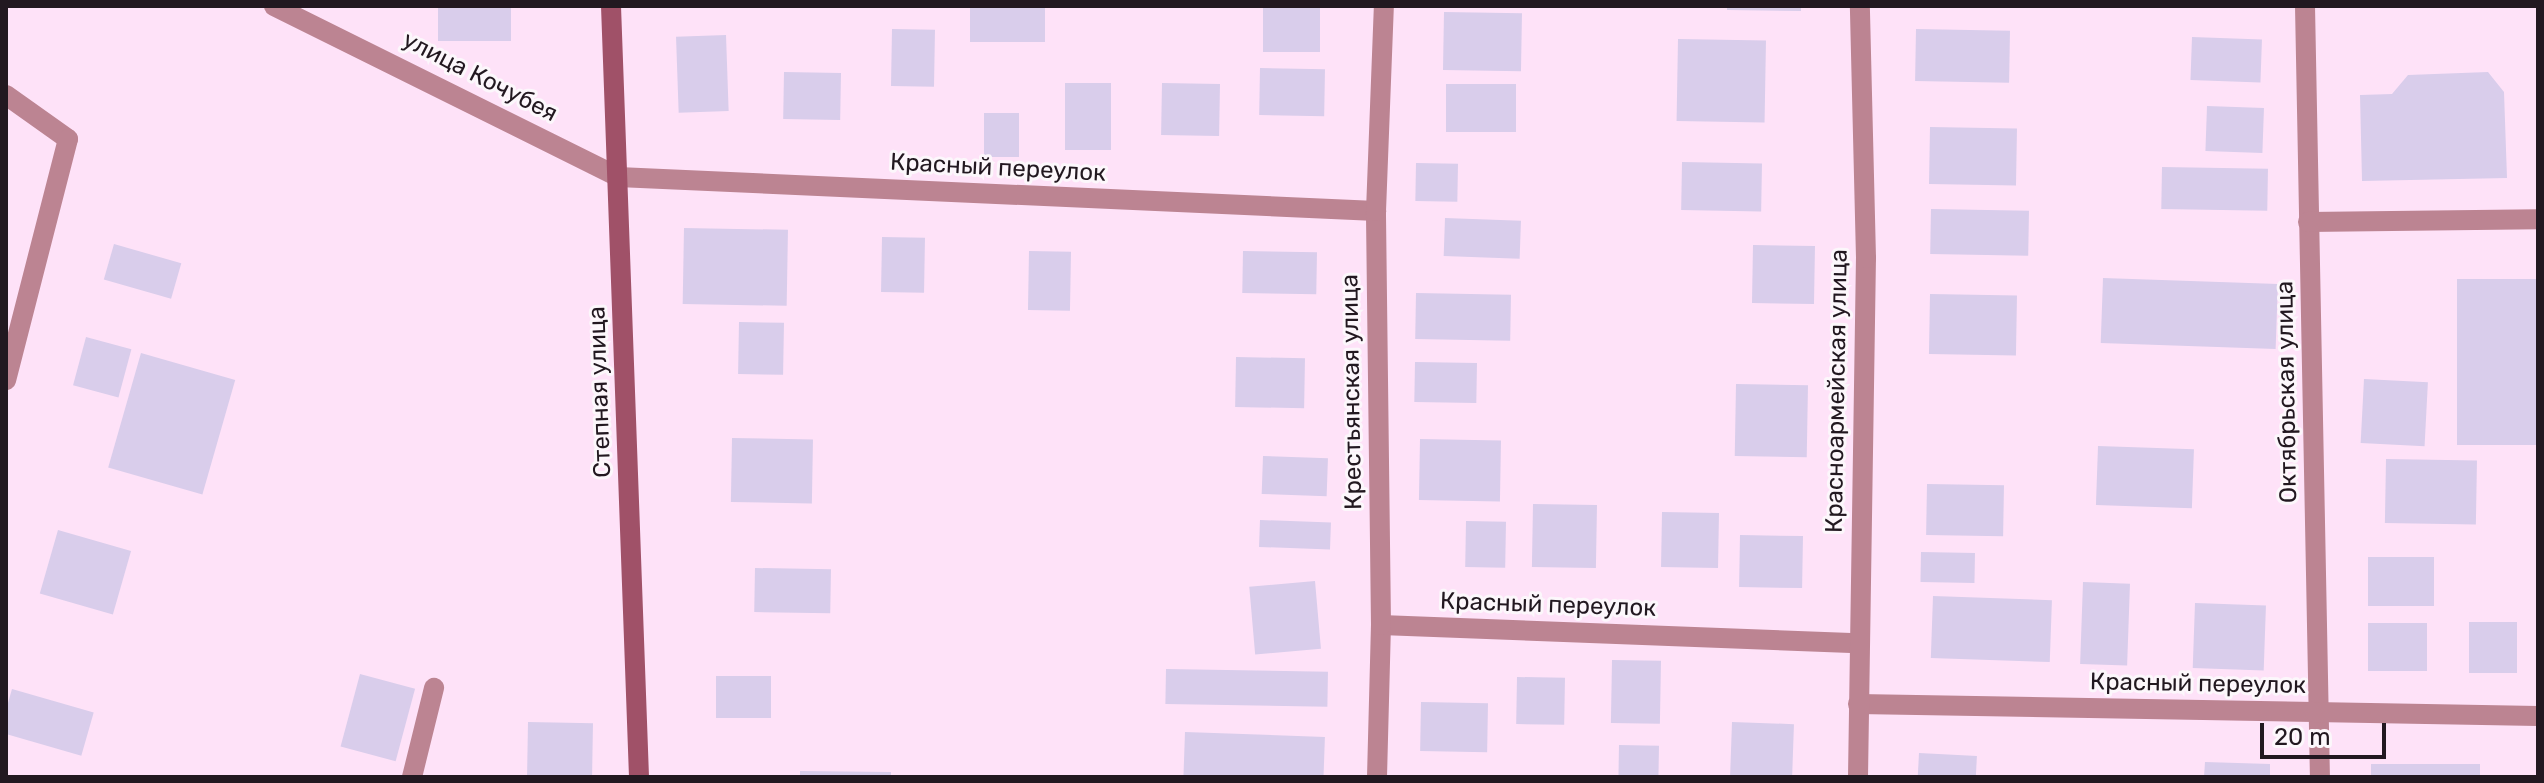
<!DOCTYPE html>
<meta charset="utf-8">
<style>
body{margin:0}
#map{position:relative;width:2544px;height:783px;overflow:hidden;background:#fee2f8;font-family:Rubik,sans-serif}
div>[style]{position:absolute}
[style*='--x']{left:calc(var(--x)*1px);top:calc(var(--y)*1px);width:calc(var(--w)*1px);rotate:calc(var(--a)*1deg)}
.building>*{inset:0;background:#d9cdeb;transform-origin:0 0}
.minor>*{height:20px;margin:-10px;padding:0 10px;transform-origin:10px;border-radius:10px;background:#bc8492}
.secondary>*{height:20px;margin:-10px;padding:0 10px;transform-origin:10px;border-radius:10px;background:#a05168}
span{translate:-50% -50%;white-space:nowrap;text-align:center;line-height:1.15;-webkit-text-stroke:6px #fcf7fb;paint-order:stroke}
.street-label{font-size:24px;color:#221820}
.frame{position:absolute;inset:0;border:8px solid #221820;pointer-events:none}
.scale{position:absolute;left:2260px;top:723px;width:126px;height:36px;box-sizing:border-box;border:4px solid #221820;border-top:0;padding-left:10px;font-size:24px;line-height:28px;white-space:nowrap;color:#221820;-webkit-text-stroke:6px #fcf7fb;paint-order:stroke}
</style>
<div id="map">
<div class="building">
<div style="left:438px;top:6px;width:73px;height:35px"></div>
<div style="left:970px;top:6px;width:75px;height:36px"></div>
<div style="left:1263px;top:6px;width:57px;height:46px"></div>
<div style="clip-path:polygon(1727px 6px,1801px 6px,1801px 11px,1727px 10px)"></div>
<div style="left:1444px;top:12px;width:78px;height:58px;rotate:1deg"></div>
<div style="left:892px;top:29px;width:43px;height:57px;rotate:1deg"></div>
<div style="left:1916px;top:29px;width:94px;height:52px;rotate:1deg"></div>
<div style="left:726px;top:35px;width:76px;height:50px;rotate:88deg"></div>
<div style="left:2192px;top:37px;width:70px;height:43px;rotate:2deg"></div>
<div style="left:1678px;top:39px;width:88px;height:82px;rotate:1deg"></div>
<div style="left:1260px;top:68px;width:65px;height:47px;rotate:1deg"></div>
<div style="left:784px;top:72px;width:57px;height:47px;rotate:1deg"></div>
<div style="clip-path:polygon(2488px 72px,2504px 92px,2507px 178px,2362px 181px,2360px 95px,2392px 94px,2408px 75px)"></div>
<div style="left:1065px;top:83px;width:46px;height:67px"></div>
<div style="left:1162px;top:83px;width:58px;height:52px;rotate:1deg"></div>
<div style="left:1446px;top:84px;width:70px;height:48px"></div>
<div style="left:2207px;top:106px;width:57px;height:45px;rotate:2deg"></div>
<div style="left:984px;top:113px;width:35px;height:44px"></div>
<div style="left:1930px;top:127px;width:87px;height:57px;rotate:1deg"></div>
<div style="left:1682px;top:162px;width:80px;height:48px;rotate:1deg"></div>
<div style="left:1416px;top:163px;width:42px;height:38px;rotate:1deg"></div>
<div style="left:2162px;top:167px;width:106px;height:42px;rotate:1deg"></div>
<div style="left:1931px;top:209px;width:98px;height:45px;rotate:1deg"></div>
<div style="left:1445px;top:218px;width:76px;height:38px;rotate:2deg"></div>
<div style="left:684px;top:228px;width:104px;height:76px;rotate:1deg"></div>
<div style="left:882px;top:237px;width:43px;height:55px;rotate:1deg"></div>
<div style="left:114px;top:244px;width:70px;height:37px;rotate:16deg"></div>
<div style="left:1753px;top:245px;width:62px;height:58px;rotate:1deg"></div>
<div style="left:1029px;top:251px;width:42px;height:59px;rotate:1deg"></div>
<div style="left:1243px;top:251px;width:74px;height:42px;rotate:1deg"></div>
<div style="left:2103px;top:278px;width:175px;height:65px;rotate:2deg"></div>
<div style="left:2457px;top:279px;width:81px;height:166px"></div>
<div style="left:1416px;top:293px;width:95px;height:46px;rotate:1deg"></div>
<div style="left:1930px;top:294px;width:87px;height:60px;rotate:1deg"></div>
<div style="left:739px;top:322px;width:45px;height:52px;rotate:1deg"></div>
<div style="left:86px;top:337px;width:47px;height:50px;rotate:15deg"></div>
<div style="left:141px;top:353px;width:98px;height:119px;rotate:16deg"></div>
<div style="left:1236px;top:357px;width:69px;height:50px;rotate:1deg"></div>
<div style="left:1415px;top:362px;width:62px;height:40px;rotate:1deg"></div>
<div style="left:2364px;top:379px;width:64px;height:64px;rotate:3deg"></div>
<div style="left:1736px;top:384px;width:72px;height:72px;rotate:1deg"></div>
<div style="left:732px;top:438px;width:81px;height:64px;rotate:1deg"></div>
<div style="left:1420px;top:439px;width:81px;height:61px;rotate:1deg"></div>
<div style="left:2098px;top:446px;width:96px;height:59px;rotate:2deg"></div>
<div style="left:1263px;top:456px;width:65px;height:38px;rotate:2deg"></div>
<div style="left:2386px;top:459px;width:91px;height:64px;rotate:1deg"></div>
<div style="left:1927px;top:484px;width:77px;height:51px;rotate:1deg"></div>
<div style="left:1533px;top:504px;width:64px;height:63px;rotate:1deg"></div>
<div style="left:1662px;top:512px;width:57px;height:55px;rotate:1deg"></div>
<div style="left:1260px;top:520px;width:71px;height:27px;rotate:2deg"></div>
<div style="left:1466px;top:521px;width:40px;height:46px;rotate:1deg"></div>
<div style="left:58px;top:530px;width:76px;height:66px;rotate:16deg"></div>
<div style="left:1740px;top:535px;width:63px;height:52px;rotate:1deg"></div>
<div style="left:1921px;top:552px;width:54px;height:30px;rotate:1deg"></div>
<div style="left:2368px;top:557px;width:66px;height:49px"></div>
<div style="left:755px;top:568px;width:76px;height:44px;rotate:1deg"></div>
<div style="left:1315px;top:581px;width:68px;height:66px;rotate:85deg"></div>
<div style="left:2083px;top:582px;width:47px;height:82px;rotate:2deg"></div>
<div style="left:1933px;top:596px;width:119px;height:62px;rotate:2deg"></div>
<div style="left:2195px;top:603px;width:71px;height:65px;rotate:2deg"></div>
<div style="left:2469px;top:622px;width:48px;height:51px"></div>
<div style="left:2368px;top:623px;width:59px;height:48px"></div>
<div style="left:1612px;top:660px;width:49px;height:63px;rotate:1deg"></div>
<div style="left:1166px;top:669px;width:162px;height:35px;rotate:1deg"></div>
<div style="left:360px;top:674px;width:57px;height:75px;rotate:15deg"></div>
<div style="left:716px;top:676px;width:55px;height:42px"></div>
<div style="left:1517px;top:677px;width:48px;height:47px;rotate:1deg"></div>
<div style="left:12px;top:689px;width:85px;height:45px;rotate:16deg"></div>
<div style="left:1421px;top:702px;width:67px;height:49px;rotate:1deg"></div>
<div style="left:528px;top:722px;width:65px;height:55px;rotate:1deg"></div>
<div style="left:1732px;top:722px;width:62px;height:55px;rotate:2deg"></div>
<div style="left:1185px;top:732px;width:140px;height:45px;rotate:2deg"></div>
<div style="left:1619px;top:745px;width:40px;height:32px;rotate:1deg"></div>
<div style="left:1919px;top:753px;width:58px;height:24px;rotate:3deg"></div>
<div style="clip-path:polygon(2205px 762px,2270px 764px,2270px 777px,2204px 777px)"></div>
<div style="left:2371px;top:764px;width:109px;height:13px"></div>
<div style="clip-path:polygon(800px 771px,891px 772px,891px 777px,800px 777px)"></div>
</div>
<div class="minor">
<div style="--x:274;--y:6;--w:384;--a:26.4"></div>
<div style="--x:618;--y:177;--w:759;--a:2.57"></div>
<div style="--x:2305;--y:6;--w:771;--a:88.89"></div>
<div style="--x:6;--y:95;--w:76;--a:35.4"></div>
<div style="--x:68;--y:139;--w:249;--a:104.4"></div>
<div style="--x:2308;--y:222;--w:230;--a:-0.7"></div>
<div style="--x:1381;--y:625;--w:477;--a:2.2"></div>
<div style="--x:1858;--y:704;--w:680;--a:1.01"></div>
<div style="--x:412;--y:777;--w:92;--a:-76.1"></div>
<div style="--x:1377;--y:777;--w:152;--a:-88.5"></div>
<div style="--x:1381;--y:625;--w:414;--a:-90.7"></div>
<div style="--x:1376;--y:211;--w:205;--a:-87.8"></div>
<div style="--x:1858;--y:777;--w:519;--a:-89.12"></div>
<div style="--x:1866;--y:258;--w:252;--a:-91.4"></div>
</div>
<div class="secondary">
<div style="--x:611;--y:6;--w:772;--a:87.92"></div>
</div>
<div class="street-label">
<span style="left:480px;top:77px;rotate:27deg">улица Кочубея</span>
<span style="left:998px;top:168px;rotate:3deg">Красный переулок</span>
<span style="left:1837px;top:391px;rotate:-89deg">Красноармейская улица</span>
<span style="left:600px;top:392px;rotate:-92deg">Степная улица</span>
<span style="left:1352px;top:392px;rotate:-91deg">Крестьянская улица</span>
<span style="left:2287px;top:392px;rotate:-91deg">Октябрьская улица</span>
<span style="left:1548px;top:605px;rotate:2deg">Красный переулок</span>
<span style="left:2198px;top:684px;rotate:1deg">Красный переулок</span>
</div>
<div class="frame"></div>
<div class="scale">20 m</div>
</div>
